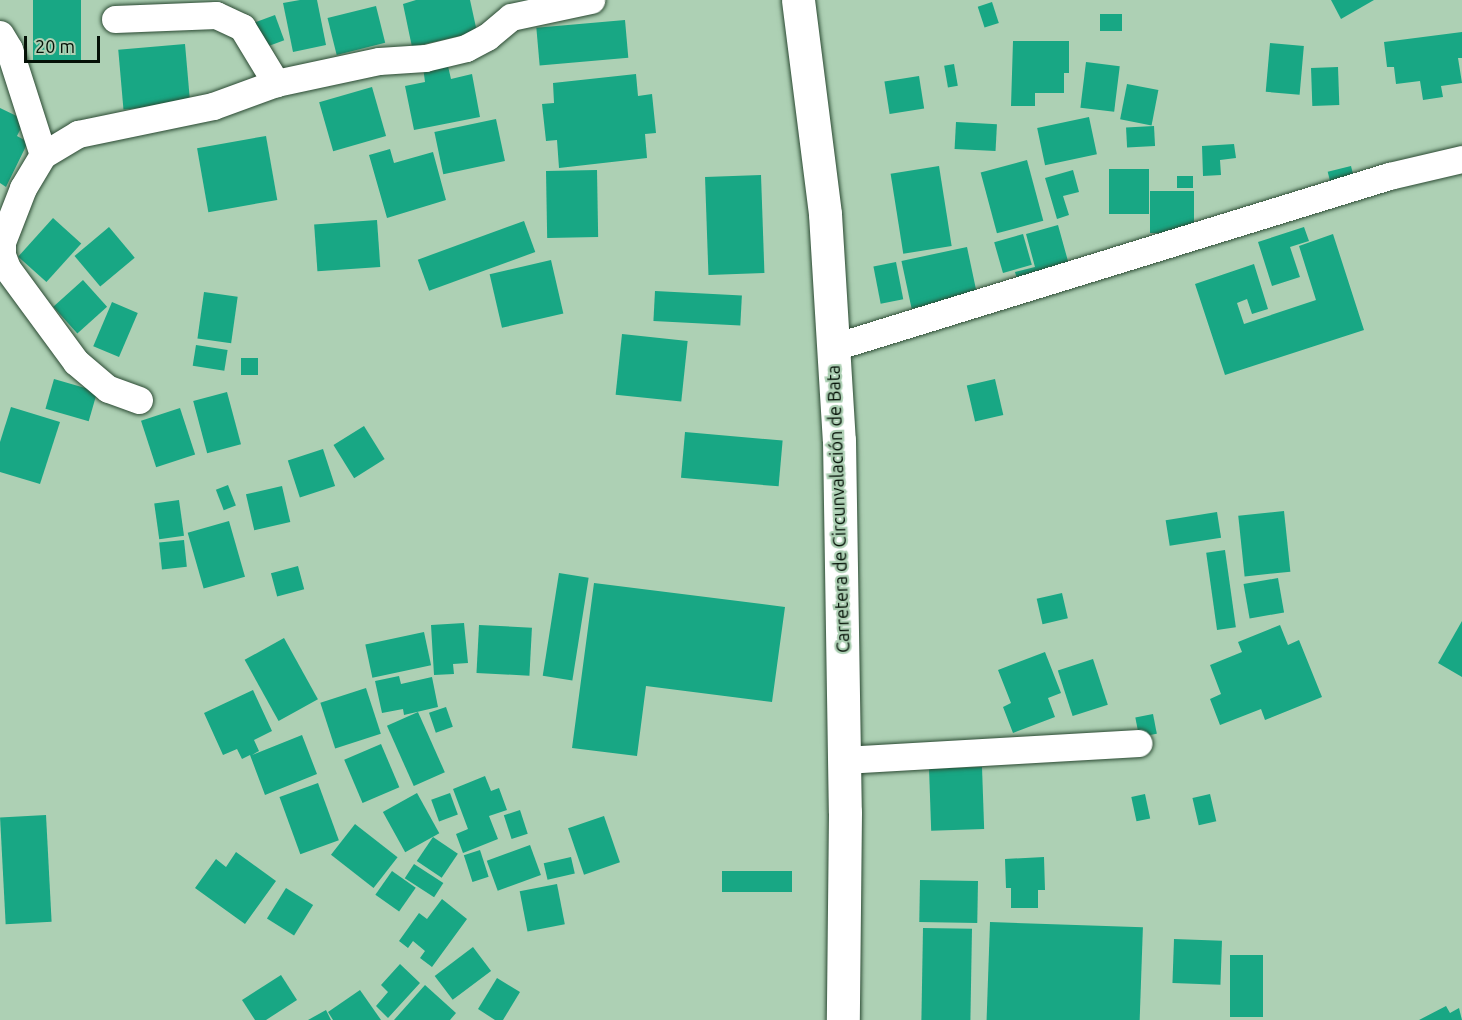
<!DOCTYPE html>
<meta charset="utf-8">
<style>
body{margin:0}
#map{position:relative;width:1462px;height:1020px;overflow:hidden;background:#add0b4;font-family:Ubuntu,sans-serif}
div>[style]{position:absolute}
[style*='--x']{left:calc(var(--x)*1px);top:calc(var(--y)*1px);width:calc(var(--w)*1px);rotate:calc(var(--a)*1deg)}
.building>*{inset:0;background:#18a784;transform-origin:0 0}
.roads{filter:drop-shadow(0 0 2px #2b4a33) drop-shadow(0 0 2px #2b4a33)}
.minor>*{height:27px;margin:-13.5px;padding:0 13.5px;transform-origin:13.5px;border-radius:13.5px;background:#fff}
.major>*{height:33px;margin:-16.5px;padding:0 16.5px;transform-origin:16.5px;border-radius:16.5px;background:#fff}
span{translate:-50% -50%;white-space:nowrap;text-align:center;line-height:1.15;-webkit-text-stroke:4.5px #add0b4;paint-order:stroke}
.street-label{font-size:18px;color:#051107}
.scale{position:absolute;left:24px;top:36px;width:76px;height:27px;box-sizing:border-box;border:3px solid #051107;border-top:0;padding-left:8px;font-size:18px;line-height:21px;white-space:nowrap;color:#051107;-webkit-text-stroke:4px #add0b4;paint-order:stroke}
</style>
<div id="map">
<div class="building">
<div style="left:33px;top:0;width:48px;height:60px"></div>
<div style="clip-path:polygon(300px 0,317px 0,326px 45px,293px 52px,283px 3px)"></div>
<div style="clip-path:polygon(416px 0,470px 0,477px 32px,412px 47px,403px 4px)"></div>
<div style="clip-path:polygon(1331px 0,1374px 0,1341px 19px)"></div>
<div style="left:992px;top:2px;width:22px;height:15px;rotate:72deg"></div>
<div style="left:376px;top:6px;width:38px;height:50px;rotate:76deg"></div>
<div style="left:1122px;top:14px;width:17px;height:22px;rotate:90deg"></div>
<div style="left:275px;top:15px;width:27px;height:23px;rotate:70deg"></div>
<div style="left:625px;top:20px;width:38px;height:89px;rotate:85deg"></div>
<div style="clip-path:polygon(1462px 32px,1462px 58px,1458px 58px,1462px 83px,1441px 86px,1443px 97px,1423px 100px,1420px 81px,1396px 84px,1394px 67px,1387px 67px,1384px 42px)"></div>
<div style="clip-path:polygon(1013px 41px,1069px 41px,1069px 73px,1064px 73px,1064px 93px,1035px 93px,1035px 106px,1011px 106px)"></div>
<div style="left:1270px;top:43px;width:34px;height:49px;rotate:5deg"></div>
<div style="left:185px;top:44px;width:60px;height:67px;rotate:85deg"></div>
<div style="clip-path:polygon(447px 62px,451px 79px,472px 74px,480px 117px,414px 130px,405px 86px,425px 82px,423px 67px)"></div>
<div style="left:1086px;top:62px;width:34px;height:46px;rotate:7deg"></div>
<div style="left:954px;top:64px;width:22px;height:10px;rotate:80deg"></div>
<div style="left:1338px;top:67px;width:38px;height:27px;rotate:88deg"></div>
<div style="clip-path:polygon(636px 74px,638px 96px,652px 94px,656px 133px,645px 134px,647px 158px,559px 168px,557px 140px,546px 141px,542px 104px,554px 103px,553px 83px)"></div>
<div style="left:919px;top:76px;width:33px;height:35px;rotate:81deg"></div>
<div style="left:1127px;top:84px;width:32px;height:36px;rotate:11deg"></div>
<div style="left:372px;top:87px;width:51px;height:55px;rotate:74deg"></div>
<div style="clip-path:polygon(0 108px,25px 120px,17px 136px,28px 142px,6px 187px,0 183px)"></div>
<div style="left:1089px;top:117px;width:38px;height:53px;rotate:78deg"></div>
<div style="left:496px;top:119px;width:43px;height:63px;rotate:78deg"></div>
<div style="left:956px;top:122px;width:41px;height:27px;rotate:3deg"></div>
<div style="left:1154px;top:126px;width:20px;height:28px;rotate:87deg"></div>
<div style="left:266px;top:136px;width:65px;height:70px;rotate:80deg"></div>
<div style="clip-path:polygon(1234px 144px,1236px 158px,1220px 160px,1221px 175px,1203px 176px,1202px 146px)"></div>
<div style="clip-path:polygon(390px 149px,394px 163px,433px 152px,446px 200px,387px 218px,369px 155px)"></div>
<div style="left:1027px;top:160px;width:63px;height:48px;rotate:75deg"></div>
<div style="left:939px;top:166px;width:81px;height:49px;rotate:81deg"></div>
<div style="left:1351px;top:166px;width:16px;height:24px;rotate:76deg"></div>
<div style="left:1109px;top:169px;width:40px;height:45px"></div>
<div style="left:597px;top:170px;width:67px;height:51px;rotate:89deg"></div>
<div style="clip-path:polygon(1073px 170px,1079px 192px,1063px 196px,1069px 215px,1057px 219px,1045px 178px)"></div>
<div style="left:761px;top:175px;width:98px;height:56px;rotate:88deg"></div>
<div style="left:1177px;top:176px;width:16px;height:12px"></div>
<div style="left:1150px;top:191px;width:44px;height:42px"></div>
<div style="left:53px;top:218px;width:38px;height:52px;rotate:42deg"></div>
<div style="left:377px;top:220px;width:47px;height:63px;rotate:86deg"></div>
<div style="left:524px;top:221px;width:33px;height:113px;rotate:70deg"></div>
<div style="clip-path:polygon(1058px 225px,1071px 272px,1019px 286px,1015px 272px,1035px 267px,1026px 234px)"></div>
<div style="left:109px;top:227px;width:40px;height:45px;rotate:50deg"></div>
<div style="clip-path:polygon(1304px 227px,1309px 241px,1290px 247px,1300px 277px,1272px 286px,1258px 242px)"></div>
<div style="left:1023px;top:234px;width:32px;height:30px;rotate:74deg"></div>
<div style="clip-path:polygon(1333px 234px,1364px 330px,1225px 375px,1195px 284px,1254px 264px,1268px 309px,1252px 314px,1247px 299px,1237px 303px,1244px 324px,1316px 300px,1299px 246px)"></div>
<div style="left:967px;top:247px;width:49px;height:67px;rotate:78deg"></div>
<div style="left:551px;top:260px;width:55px;height:63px;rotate:77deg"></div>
<div style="left:896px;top:262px;width:38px;height:23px;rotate:79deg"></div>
<div style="left:83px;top:280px;width:36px;height:40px;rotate:48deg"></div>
<div style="left:655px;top:291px;width:87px;height:30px;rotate:3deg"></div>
<div style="left:204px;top:292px;width:34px;height:47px;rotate:8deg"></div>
<div style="left:112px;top:302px;width:28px;height:48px;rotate:23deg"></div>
<div style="left:622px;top:334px;width:66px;height:61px;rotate:6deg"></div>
<div style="left:196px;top:345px;width:32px;height:21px;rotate:9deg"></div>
<div style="left:241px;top:358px;width:17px;height:17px"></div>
<div style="left:54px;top:379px;width:45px;height:31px;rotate:16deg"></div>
<div style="left:995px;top:379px;width:37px;height:29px;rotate:77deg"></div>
<div style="left:227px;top:392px;width:54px;height:35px;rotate:75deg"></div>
<div style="clip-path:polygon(11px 407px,60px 422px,40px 484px,0 472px,0 442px)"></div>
<div style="left:180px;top:408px;width:49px;height:41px;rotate:72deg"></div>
<div style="left:364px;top:426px;width:39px;height:36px;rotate:58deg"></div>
<div style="left:685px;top:432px;width:98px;height:46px;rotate:5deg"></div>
<div style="left:323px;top:449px;width:39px;height:37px;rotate:72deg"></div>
<div style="left:228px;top:485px;width:22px;height:13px;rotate:69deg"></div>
<div style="left:282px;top:486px;width:37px;height:37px;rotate:77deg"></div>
<div style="left:179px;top:500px;width:36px;height:25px;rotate:82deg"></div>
<div style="left:1284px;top:511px;width:61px;height:46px;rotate:84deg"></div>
<div style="left:1217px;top:512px;width:26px;height:52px;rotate:81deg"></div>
<div style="left:229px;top:521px;width:58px;height:43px;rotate:74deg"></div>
<div style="left:184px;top:540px;width:27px;height:25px;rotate:84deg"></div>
<div style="left:1225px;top:550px;width:78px;height:19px;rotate:82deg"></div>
<div style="left:298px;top:566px;width:24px;height:28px;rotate:75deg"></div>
<div style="left:559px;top:573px;width:30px;height:104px;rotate:9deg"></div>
<div style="left:1278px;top:578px;width:35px;height:35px;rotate:80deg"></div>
<div style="clip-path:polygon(594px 583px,785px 607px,772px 702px,646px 686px,637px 756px,572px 748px)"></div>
<div style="left:1062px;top:593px;width:26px;height:26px;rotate:77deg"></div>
<div style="clip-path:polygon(1462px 621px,1462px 677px,1438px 663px)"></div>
<div style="clip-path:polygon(464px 623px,468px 663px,453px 664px,454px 674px,434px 675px,431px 625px)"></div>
<div style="left:479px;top:625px;width:53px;height:48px;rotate:3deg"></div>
<div style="clip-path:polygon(1280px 625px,1288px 645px,1299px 640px,1322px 697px,1265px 720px,1261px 709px,1220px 725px,1210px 699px,1221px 694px,1210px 665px,1242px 652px,1238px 642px)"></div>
<div style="left:424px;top:632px;width:34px;height:60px;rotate:78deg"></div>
<div style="left:284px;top:638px;width:70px;height:45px;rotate:61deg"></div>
<div style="clip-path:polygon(1045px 652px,1061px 693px,1048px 698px,1055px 717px,1013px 733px,1003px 707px,1011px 703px,998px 670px)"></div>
<div style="left:1093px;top:659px;width:48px;height:37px;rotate:72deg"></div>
<div style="clip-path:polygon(399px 676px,401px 684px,432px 677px,438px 707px,404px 715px,403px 709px,382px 713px,375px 681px)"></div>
<div style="left:366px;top:688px;width:48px;height:48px;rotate:72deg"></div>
<div style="clip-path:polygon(253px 690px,272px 731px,254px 740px,259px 751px,252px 755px,302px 735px,317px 774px,265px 795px,250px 755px,242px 759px,237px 749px,223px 755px,204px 713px)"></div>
<div style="left:446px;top:707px;width:21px;height:18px;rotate:71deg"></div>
<div style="left:418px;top:712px;width:66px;height:34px;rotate:66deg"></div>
<div style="left:1153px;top:714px;width:20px;height:18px;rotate:79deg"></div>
<div style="left:381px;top:744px;width:47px;height:40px;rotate:67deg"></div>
<div style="left:982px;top:767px;width:62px;height:53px;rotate:88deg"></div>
<div style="clip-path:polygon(485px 776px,491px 791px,499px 788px,507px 810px,489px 816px,498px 839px,463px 853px,456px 834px,468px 829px,453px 789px)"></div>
<div style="left:318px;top:783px;width:61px;height:41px;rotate:70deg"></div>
<div style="left:417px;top:793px;width:46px;height:39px;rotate:61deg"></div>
<div style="left:450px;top:793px;width:23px;height:20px;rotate:70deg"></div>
<div style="left:1145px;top:794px;width:25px;height:14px;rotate:78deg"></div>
<div style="left:1210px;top:794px;width:28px;height:18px;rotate:77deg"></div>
<div style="left:520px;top:810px;width:25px;height:17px;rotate:72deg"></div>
<div style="left:46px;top:815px;width:107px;height:46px;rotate:87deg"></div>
<div style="left:604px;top:816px;width:49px;height:38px;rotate:71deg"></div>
<div style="left:355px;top:824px;width:54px;height:39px;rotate:38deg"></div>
<div style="left:433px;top:837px;width:30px;height:29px;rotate:34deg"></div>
<div style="left:530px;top:845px;width:32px;height:46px;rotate:70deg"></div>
<div style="left:480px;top:850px;width:28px;height:17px;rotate:72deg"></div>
<div style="clip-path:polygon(236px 852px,276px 881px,245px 924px,195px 888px,216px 859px,226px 867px)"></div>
<div style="left:571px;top:857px;width:17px;height:28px;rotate:77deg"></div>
<div style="clip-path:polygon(1044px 857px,1045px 890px,1038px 890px,1038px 908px,1011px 908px,1011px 888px,1006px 888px,1005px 859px)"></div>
<div style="left:414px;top:864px;width:35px;height:17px;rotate:33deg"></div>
<div style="left:392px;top:871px;width:29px;height:29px;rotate:35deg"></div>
<div style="left:792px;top:871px;width:21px;height:70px;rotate:90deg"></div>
<div style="left:920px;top:880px;width:58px;height:42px;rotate:1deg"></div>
<div style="left:557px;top:884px;width:41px;height:38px;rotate:79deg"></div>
<div style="left:286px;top:888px;width:32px;height:36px;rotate:32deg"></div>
<div style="clip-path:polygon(442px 899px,467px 919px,432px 967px,420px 958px,425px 951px,413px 941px,408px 948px,399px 941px,419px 913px,427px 919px)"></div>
<div style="left:990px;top:922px;width:153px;height:98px;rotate:2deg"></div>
<div style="left:923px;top:928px;width:49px;height:92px;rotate:1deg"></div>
<div style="left:1174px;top:939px;width:48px;height:44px;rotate:2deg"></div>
<div style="left:473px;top:947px;width:30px;height:48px;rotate:53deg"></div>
<div style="left:1230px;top:955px;width:33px;height:62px"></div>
<div style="clip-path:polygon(400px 964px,420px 983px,388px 1018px,376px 1006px,388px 992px,381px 985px)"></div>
<div style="clip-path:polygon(281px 975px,297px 1000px,266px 1020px,255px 1020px,242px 1000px)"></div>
<div style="clip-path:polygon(497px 978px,520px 992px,503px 1020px,495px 1020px,478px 1009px)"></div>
<div style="clip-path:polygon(425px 985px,456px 1013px,450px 1020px,394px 1020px)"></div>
<div style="clip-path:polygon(360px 990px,381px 1020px,333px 1020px,328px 1012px)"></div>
<div style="clip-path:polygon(1446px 1006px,1450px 1013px,1459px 1008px,1462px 1020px,1419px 1020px)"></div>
<div style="clip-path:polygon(326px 1010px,331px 1020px,308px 1020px)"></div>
</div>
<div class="roads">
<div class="minor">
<div style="--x:115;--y:19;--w:101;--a:-2.3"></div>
<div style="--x:216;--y:15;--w:29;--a:25"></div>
<div style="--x:242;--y:27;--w:66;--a:58.7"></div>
<div style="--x:0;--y:34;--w:17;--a:59"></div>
<div style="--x:9;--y:49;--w:111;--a:72.2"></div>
<div style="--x:834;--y:347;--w:581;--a:-17.12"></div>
<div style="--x:1389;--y:176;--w:75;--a:-13.1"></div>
<div style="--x:139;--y:400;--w:33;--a:-160"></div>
<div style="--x:108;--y:389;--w:42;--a:-139.8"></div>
<div style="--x:76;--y:362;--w:117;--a:-126.3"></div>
<div style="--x:7;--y:268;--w:14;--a:-111"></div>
<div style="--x:2;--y:255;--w:13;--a:-90"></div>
<div style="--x:2;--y:242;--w:58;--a:-68.7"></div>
<div style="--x:23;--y:188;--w:39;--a:-59"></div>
<div style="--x:43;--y:155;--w:41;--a:-31"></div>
<div style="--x:78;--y:134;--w:138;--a:-11.7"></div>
<div style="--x:213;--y:106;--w:67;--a:-20.1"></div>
<div style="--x:276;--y:83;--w:105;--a:-12.1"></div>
<div style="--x:379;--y:61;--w:46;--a:-3.7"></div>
<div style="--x:425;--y:58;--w:42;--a:-13.7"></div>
<div style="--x:466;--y:48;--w:24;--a:-28"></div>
<div style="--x:487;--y:37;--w:31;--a:-40"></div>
<div style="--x:511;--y:17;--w:82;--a:-12"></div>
<div style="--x:844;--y:760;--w:295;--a:-3.3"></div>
</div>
<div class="major">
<div style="--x:798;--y:0;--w:216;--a:82.8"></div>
<div style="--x:825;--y:214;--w:226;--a:86.5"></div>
<div style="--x:839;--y:440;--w:372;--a:89.1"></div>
<div style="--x:845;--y:812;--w:208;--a:90.6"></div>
</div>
</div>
<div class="street-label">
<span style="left:838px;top:509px;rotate:-92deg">Carretera de Circunvalación de Bata</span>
</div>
<div class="scale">20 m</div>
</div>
